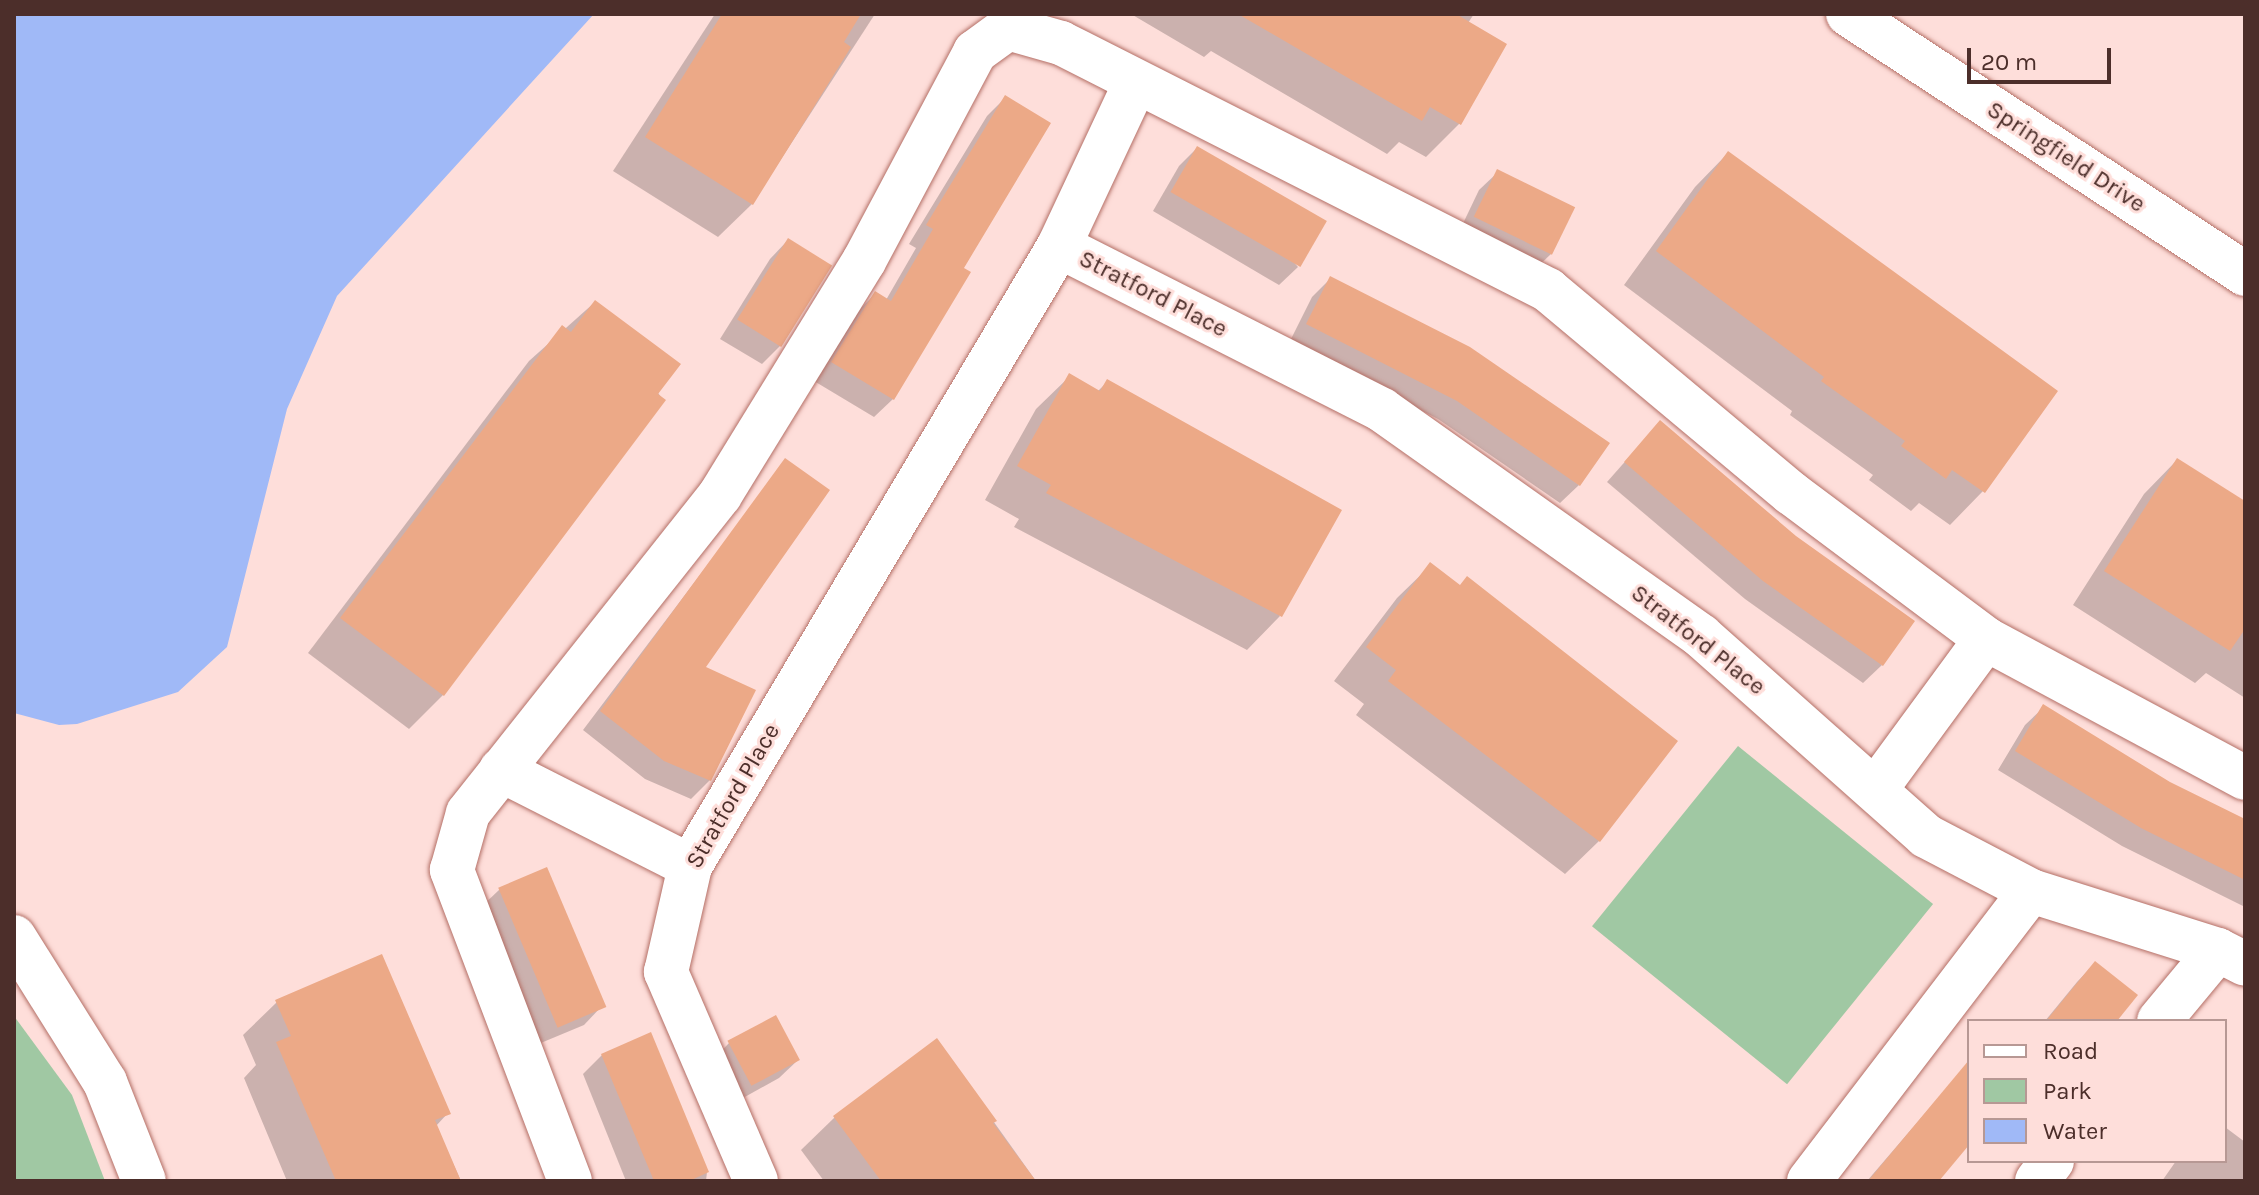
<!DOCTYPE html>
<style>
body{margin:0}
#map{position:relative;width:2259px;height:1195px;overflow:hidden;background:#fededa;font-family:Karla,sans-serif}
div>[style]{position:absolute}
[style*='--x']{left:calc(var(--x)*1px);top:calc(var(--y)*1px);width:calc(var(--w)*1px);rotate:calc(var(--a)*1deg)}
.green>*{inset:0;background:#a0c8a3;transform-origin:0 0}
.water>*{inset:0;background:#a0b9f7}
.shadow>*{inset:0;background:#0003}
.building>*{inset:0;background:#eca987;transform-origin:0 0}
.roads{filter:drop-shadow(0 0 2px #b46f66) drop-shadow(0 0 2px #b46f66)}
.minor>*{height:44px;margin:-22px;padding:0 22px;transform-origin:22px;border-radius:22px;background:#fff}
span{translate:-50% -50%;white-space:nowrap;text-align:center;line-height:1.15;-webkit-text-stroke:6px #fededa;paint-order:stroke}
.street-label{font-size:24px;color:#4c2e2a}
.frame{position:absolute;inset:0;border:16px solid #4c2e2a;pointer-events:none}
.legend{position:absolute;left:1967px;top:1019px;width:260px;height:144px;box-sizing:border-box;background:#fededa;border:2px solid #b79894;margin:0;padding:10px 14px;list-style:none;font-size:24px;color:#4c2e2a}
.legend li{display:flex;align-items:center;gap:16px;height:40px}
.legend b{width:40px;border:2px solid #b79894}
.scale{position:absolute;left:1967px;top:48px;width:144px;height:36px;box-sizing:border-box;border:4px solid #4c2e2a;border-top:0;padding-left:10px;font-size:24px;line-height:28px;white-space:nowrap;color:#4c2e2a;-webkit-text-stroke:6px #fededa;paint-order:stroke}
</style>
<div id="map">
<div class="green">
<div style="left:1738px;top:746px;width:251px;height:232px;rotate:39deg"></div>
<div style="clip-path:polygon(14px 1016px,72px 1095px,105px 1181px,14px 1181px)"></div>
</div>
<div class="water">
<div style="clip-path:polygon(14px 14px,594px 14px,337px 296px,287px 409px,227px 647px,178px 692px,77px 724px,59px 725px,14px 713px)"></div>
</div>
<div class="shadow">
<div style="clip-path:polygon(715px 14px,875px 14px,752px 204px,718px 237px,613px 171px)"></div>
<div style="clip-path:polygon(1131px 14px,1474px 14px,1468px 23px,1459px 124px,1426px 157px,1399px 142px,1387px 154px,1211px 51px,1204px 57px)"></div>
<div style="clip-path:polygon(1005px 98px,961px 268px,893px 399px,874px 417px,814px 381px,857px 312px,875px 294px,886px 300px,916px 248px,909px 244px,987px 116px)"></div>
<div style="clip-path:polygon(1197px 148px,1298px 267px,1279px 285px,1153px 211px,1179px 166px)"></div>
<div style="clip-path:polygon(1728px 153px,1983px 491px,1950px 525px,1919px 503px,1911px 511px,1869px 480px,1873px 475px,1790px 415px,1792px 411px,1624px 285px,1695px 187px)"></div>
<div style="clip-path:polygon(1498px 172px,1551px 254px,1532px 272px,1457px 236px,1479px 190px)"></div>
<div style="clip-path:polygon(788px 240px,780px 346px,762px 364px,720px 339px,770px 259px)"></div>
<div style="clip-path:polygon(1330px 279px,1579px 485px,1560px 503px,1438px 419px,1289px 343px,1312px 297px)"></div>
<div style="clip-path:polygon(595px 302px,663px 400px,443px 695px,409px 729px,308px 653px,529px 361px)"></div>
<div style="clip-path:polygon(1070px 376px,1098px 391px,1108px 381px,1280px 616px,1247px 650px,1014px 527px,1019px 519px,985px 500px,1036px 409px)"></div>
<div style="clip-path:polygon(1660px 422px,1882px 665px,1863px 683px,1745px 599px,1607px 482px)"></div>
<div style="clip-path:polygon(2177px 460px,2245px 504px,2245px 698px,2206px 673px,2195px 683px,2073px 605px,2144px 494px)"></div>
<div style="clip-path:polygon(786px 461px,703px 668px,710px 780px,691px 799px,645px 779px,583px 730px)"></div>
<div style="clip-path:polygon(1431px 565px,1675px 741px,1599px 841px,1565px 874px,1356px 715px,1364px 704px,1334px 681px,1397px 598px)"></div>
<div style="clip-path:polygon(2044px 707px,2169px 783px,2245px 821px,2245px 907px,2122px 846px,1998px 770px,2025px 725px)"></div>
<div style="clip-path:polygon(546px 870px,602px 1006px,584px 1025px,536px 1045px,480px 908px,499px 890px)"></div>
<div style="clip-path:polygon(2095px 963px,2114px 1021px,2045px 1021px,2077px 982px)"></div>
<div style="clip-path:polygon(277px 1002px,448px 1113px,436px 1126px,461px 1181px,287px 1181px,244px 1078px,256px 1065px,243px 1035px)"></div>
<div style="clip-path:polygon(936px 1041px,1036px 1181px,824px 1181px,801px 1150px,835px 1117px)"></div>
<div style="clip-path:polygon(729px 1043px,798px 1060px,779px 1078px,734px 1103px,711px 1062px)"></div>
<div style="clip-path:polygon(602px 1055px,707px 1172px,706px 1181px,626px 1181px,583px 1074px)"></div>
<div style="clip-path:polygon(1969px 1062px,1969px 1142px,1936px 1181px,1867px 1181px)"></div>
<div style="clip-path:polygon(2225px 1127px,2245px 1142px,2245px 1181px,2162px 1181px,2176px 1161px,2225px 1161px)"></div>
</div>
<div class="building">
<div style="clip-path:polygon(722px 14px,861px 14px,844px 42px,851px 47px,753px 205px,645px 137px)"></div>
<div style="clip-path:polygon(1238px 14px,1456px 14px,1507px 44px,1461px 125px,1430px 107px,1422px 121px)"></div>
<div style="clip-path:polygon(1005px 95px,1051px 123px,964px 268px,971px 272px,894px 400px,831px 362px,875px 291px,891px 301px,933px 229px,926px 225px)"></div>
<div style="left:1197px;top:146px;width:150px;height:53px;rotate:30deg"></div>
<div style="clip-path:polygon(1728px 151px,2058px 391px,1985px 493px,1952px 470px,1946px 479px,1901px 446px,1905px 441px,1821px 381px,1824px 377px,1656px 251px)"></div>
<div style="left:1497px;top:169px;width:87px;height:53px;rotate:26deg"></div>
<div style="left:788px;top:238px;width:52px;height:96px;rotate:32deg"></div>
<div style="clip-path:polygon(1330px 276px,1470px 347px,1610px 443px,1580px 486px,1457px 401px,1306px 324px)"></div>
<div style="clip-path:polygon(595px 300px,681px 364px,658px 394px,666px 400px,444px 696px,340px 618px,562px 325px,571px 332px)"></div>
<div style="clip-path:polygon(1069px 373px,1100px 391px,1107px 379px,1342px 510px,1282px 617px,1046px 493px,1051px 485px,1017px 466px)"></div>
<div style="clip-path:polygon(1660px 420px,1796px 536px,1915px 621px,1883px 666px,1763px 581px,1624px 462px)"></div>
<div style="clip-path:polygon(785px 458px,830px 490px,706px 667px,756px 690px,711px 781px,664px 761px,600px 711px)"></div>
<div style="clip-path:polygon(2177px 458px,2245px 501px,2245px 629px,2230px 651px,2104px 571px)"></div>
<div style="clip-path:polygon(1430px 562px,1460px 585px,1467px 576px,1678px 741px,1600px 842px,1388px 681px,1396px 670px,1366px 647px)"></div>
<div style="clip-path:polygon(2043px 704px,2170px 782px,2245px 819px,2245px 880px,2141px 828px,2015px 751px)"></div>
<div style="left:547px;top:867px;width:152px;height:53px;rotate:67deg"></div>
<div style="clip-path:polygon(382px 954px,451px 1114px,435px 1120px,461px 1181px,336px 1181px,276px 1042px,291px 1036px,275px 1000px)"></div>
<div style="clip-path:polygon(2095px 961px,2138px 995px,2117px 1021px,2046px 1021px)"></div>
<div style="left:776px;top:1015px;width:51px;height:55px;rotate:62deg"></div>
<div style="clip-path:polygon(651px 1032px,709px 1172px,689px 1181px,654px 1181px,601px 1054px)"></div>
<div style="clip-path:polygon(937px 1038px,997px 1121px,993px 1123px,1036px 1181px,881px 1181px,833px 1116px)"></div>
<div style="clip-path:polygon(1969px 1060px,1969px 1145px,1939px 1181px,1868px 1181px)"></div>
</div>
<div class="roads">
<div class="minor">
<div style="--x:1848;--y:14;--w:475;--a:33.2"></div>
<div style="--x:1059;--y:246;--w:179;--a:-64.9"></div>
<div style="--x:1986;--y:639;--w:294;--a:28.2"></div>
<div style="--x:501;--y:770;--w:212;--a:26.9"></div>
<div style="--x:14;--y:937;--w:171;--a:57.9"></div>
<div style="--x:105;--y:1082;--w:106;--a:68.5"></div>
<div style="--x:2159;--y:1021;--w:92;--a:-50.3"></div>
<div style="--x:570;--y:1181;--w:333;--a:-110.8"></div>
<div style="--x:452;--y:870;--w:59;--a:-74.3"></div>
<div style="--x:468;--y:813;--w:406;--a:-51.6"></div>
<div style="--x:720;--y:495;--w:275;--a:-58.4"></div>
<div style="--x:864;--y:261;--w:237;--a:-62"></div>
<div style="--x:975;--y:52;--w:41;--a:-36"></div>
<div style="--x:1008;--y:28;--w:55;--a:15.8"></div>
<div style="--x:1061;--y:43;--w:546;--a:26.89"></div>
<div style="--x:1548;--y:290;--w:317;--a:39.9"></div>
<div style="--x:1791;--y:493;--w:244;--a:36.8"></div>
<div style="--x:1986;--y:639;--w:187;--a:126.3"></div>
<div style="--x:756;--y:1181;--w:228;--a:-113.3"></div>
<div style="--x:666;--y:972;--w:109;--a:-77.2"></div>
<div style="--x:690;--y:866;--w:721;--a:-59.24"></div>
<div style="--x:1059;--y:246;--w:362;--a:26.9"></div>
<div style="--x:1382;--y:410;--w:391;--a:35.3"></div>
<div style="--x:1701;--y:636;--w:301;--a:41.6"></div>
<div style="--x:1926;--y:836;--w:119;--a:27.6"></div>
<div style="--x:2031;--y:891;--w:196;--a:17.5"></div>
<div style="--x:2218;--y:950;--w:30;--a:27"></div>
<div style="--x:1809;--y:1181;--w:365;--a:-52.6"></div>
<div style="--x:2037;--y:1181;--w:25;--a:-53"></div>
</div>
</div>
<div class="street-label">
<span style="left:2066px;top:157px;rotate:33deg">Springfield Drive</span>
<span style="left:1153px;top:294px;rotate:27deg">Stratford Place</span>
<span style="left:1698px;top:640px;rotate:38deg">Stratford Place</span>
<span style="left:733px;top:796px;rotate:-60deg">Stratford Place</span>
</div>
<div class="frame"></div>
<ul class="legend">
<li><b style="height:10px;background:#fff"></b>Road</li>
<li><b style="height:22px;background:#a0c8a3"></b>Park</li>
<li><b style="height:22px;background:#a0b9f7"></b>Water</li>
</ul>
<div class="scale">20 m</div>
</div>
